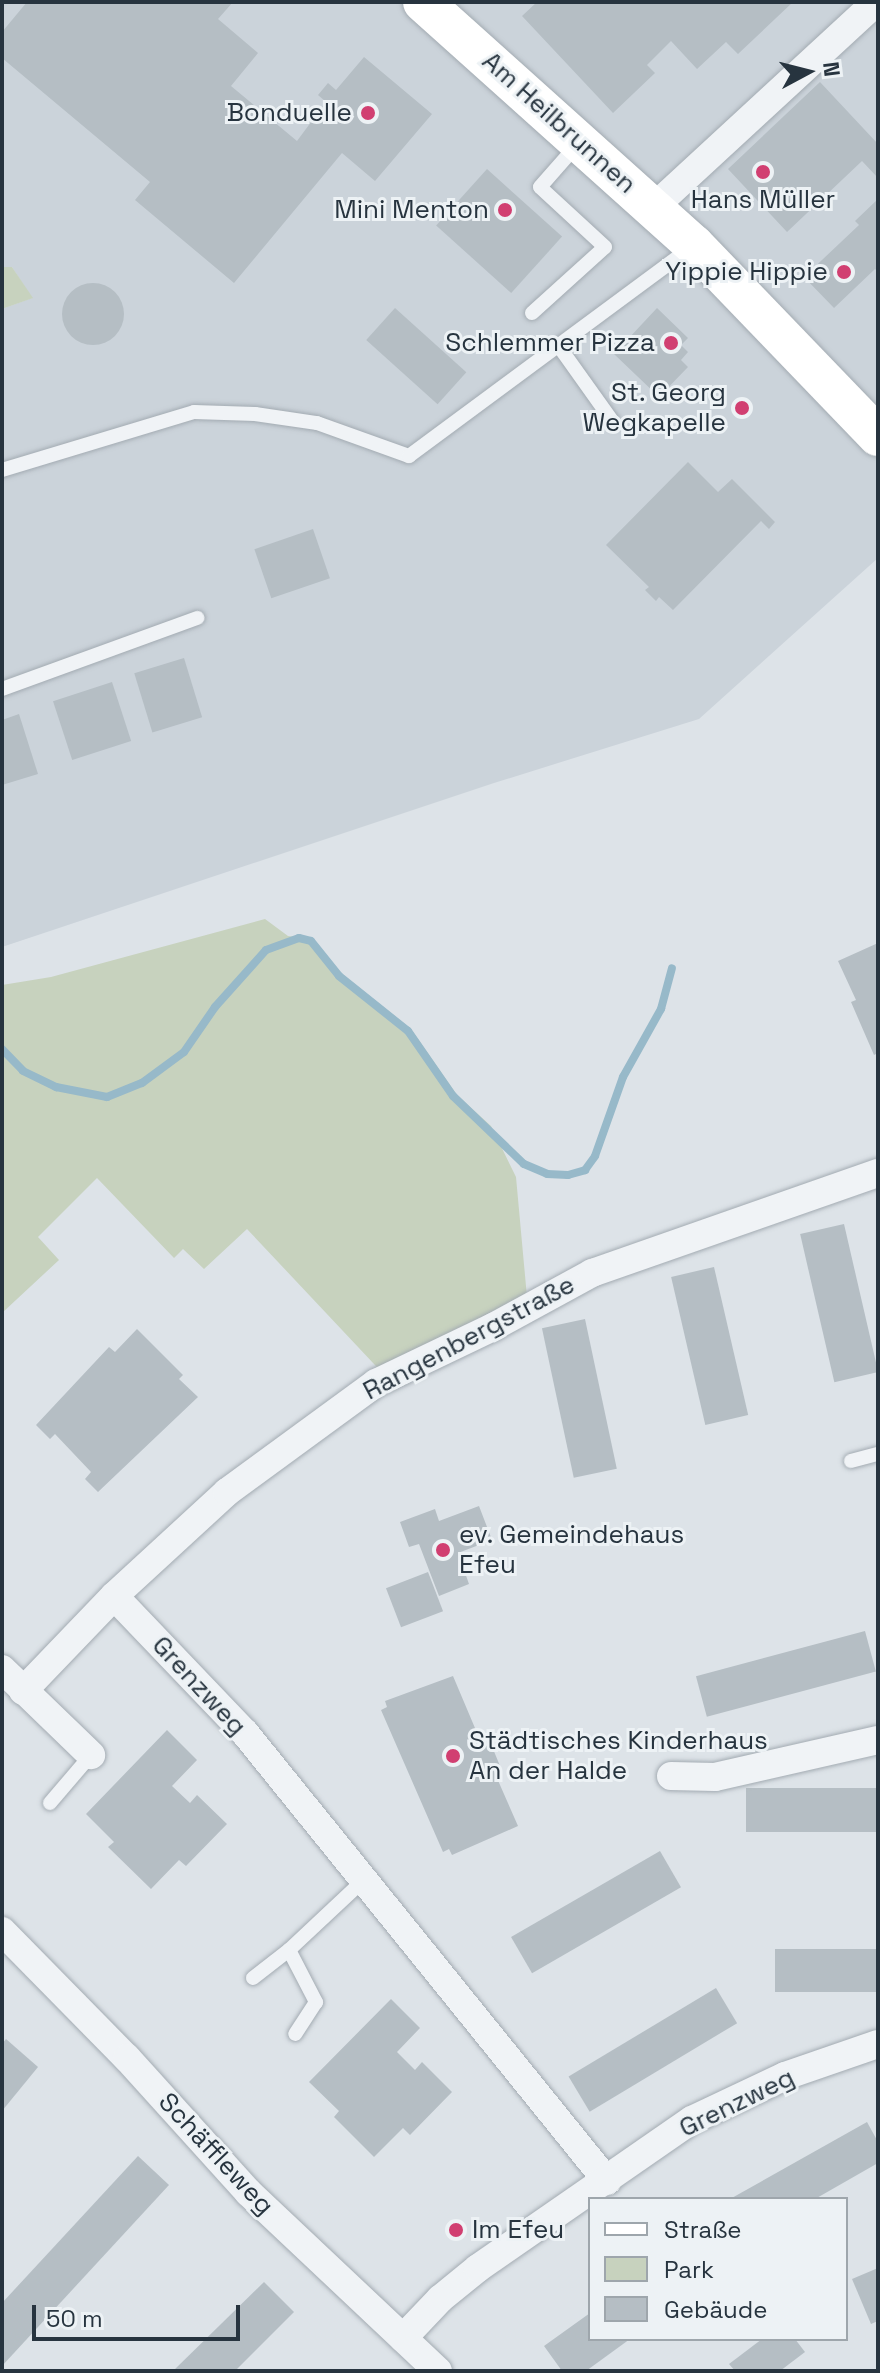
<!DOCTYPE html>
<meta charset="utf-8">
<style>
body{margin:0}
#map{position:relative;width:880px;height:2373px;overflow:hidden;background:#dde3e8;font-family:"Space Grotesk",sans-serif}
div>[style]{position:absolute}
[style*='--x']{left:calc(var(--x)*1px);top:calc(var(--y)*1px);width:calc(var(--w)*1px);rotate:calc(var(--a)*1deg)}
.built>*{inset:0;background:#cbd3da}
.green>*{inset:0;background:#c7d2be}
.stream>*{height:8px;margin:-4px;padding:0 4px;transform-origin:4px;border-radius:4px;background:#97b9c9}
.building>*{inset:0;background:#b5bec4;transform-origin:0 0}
.round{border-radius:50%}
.roads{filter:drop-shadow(0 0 2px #a3abb2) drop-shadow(0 0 2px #a3abb2)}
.lane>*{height:14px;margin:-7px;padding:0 7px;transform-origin:7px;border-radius:7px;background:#f0f3f6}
.street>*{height:28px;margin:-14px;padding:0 14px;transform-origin:14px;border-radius:14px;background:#f0f3f6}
.secondary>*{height:40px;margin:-20px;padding:0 20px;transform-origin:20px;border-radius:20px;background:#fff}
.dots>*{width:22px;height:22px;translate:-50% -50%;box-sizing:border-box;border:4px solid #edf2f5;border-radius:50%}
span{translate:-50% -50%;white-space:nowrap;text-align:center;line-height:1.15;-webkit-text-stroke:6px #edf2f5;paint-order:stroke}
.poi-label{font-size:26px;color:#27343f}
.right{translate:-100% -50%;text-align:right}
.left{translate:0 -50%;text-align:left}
.street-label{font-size:26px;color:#27343f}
.frame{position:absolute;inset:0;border:4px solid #27343f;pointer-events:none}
.legend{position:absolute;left:588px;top:2197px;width:260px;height:144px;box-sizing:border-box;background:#edf2f5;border:2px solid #9ea6ac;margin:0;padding:10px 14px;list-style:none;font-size:24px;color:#27343f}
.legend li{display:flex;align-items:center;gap:16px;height:40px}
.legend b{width:40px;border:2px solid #9ea6ac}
.north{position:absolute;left:768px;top:32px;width:80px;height:80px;-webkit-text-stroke:6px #edf2f5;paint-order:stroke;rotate:83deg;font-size:22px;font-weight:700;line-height:32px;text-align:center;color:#27343f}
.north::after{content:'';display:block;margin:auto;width:28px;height:36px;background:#27343f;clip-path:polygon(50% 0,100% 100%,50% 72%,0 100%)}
.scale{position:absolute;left:32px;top:2305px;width:208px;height:36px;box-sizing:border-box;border:4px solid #27343f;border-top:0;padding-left:10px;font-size:24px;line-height:28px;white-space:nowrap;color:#27343f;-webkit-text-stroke:6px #edf2f5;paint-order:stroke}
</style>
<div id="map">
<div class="built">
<div style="clip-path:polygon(2px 2px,878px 2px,878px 558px,699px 719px,494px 783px,2px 947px,2px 309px,32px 298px,12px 267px,2px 267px)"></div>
</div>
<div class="green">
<div style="clip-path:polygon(2px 267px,12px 267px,33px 298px,2px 309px)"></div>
<div style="clip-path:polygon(265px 919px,288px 936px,312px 939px,341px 973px,411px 1029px,457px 1095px,491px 1126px,516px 1177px,528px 1308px,390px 1381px,247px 1229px,204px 1269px,183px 1249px,174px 1258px,97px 1178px,38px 1237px,59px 1260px,2px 1313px,2px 985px,51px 977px)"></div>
</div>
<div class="stream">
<div style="--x:2;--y:1049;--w:30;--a:46"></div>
<div style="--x:23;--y:1071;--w:37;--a:26"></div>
<div style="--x:56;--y:1087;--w:52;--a:11.1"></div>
<div style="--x:107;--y:1097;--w:38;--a:-22"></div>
<div style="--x:142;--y:1083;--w:52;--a:-36.4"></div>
<div style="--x:184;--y:1052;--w:55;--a:-55.4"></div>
<div style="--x:215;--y:1007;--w:76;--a:-48.2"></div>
<div style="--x:266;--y:950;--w:35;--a:-20"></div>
<div style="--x:299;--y:938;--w:12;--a:14"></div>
<div style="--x:311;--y:941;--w:45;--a:51.3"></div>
<div style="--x:339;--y:976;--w:88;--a:38.6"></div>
<div style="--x:408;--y:1031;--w:79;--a:55.3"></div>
<div style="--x:453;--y:1096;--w:98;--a:43.8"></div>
<div style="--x:524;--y:1164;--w:25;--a:23"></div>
<div style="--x:547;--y:1174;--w:21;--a:3"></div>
<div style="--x:568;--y:1175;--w:18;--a:-16"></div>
<div style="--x:585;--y:1170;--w:17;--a:-54"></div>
<div style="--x:595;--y:1156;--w:84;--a:-70.5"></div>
<div style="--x:623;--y:1077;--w:78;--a:-60.8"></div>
<div style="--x:661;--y:1009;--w:42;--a:-75"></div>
</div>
<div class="building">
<div style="clip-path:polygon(27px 2px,233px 2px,218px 19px,258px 53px,231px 86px,297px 141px,326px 102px,318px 95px,328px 83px,336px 90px,364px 57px,432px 114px,375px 181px,342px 153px,234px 283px,135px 200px,150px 182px,2px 58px,2px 32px)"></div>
<div style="clip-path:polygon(537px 2px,793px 2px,738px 54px,726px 42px,697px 69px,671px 41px,647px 65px,655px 73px,613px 113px,522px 16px)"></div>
<div style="clip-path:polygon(820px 82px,878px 144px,878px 178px,862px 161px,787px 232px,728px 169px)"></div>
<div style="left:487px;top:169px;width:101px;height:76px;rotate:42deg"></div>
<div style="clip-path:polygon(878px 199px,878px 272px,875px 269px,834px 308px,804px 277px,859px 225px,855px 221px)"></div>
<div class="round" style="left:62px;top:283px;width:62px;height:62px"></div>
<div style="left:395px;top:308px;width:96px;height:43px;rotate:42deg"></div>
<div style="clip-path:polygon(657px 308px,688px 338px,681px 345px,688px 352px,681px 360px,688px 367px,659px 397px,614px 354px)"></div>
<div style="clip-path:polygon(688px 462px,718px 492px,732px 479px,775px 522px,769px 529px,761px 521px,673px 610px,659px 597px,656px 601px,645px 590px,649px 587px,606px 545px)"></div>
<div style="left:313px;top:529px;width:52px;height:62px;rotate:71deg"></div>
<div style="left:184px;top:658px;width:62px;height:52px;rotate:73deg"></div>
<div style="left:112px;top:682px;width:62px;height:62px;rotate:72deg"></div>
<div style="clip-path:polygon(19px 714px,38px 774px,2px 785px,2px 720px)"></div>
<div style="clip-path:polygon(878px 943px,878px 1053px,874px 1055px,851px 1002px,856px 1000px,838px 961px)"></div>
<div style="left:844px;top:1224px;width:152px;height:45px;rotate:77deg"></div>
<div style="left:714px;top:1267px;width:152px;height:44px;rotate:77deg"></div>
<div style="left:585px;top:1319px;width:153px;height:44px;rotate:78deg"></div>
<div style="clip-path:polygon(137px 1329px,183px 1375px,179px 1379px,198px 1397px,98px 1492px,85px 1479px,91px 1472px,55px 1434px,50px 1439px,36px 1425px,109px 1347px,115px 1352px)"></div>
<div style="clip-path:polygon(479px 1506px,492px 1540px,458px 1553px,469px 1584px,439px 1596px,419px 1544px,409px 1547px,400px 1522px,435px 1509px,439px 1521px)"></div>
<div style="left:428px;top:1572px;width:42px;height:45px;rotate:69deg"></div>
<div style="left:865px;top:1631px;width:42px;height:175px;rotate:75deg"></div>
<div style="clip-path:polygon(453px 1676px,483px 1747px,491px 1744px,500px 1766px,493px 1769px,518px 1826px,452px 1855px,449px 1849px,443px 1852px,381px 1710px,387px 1707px,385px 1701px)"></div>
<div style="clip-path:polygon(167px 1730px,197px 1760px,172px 1786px,190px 1803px,197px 1795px,227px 1824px,186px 1866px,179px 1860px,151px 1889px,108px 1847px,114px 1842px,86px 1814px)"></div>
<div style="left:878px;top:1788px;width:44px;height:132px;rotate:90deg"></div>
<div style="left:660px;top:1851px;width:42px;height:172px;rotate:60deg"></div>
<div style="left:878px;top:1949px;width:43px;height:103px;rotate:90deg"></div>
<div style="left:716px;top:1988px;width:41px;height:172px;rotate:59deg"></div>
<div style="clip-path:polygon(391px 1999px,420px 2028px,397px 2052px,415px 2070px,422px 2062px,452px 2092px,410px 2135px,403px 2128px,374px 2157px,334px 2117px,339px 2111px,309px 2082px)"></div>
<div style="clip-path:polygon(6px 2039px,38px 2067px,2px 2111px,2px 2044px)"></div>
<div style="clip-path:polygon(867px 2122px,878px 2142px,878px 2163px,815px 2199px,730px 2199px)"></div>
<div style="clip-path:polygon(138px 2156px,169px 2185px,2px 2366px,2px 2303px)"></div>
<div style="clip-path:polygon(878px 2268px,878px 2321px,871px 2324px,852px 2279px)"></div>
<div style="clip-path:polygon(264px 2282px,294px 2312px,235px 2371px,173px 2371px)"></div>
<div style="clip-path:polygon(590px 2313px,590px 2339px,630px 2339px,586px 2371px,562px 2371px,544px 2346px)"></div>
<div style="clip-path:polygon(762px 2339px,795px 2339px,805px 2352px,780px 2371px,735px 2371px,729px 2364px)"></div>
</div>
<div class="roads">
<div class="lane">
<div style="--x:532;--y:313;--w:98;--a:-42.1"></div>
<div style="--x:605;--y:247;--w:88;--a:-137.3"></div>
<div style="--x:540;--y:187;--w:56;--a:-48.6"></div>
<div style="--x:558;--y:345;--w:95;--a:54.5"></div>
<div style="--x:2;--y:470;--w:201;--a:-16.8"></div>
<div style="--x:194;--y:412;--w:61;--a:1.9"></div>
<div style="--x:255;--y:414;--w:63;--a:8.3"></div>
<div style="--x:317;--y:423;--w:98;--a:19.7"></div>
<div style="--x:409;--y:456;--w:353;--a:-36.5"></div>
<div style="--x:2;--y:689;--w:208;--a:-20"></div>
<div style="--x:851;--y:1461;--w:28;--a:-15"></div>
<div style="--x:50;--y:1803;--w:63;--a:-49.5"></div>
<div style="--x:289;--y:1950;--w:59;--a:62.6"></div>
<div style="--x:316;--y:2002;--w:38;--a:123"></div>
<div style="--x:253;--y:1978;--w:46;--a:-37.9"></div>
<div style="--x:289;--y:1950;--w:104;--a:-43.1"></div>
</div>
<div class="street">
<div style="--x:654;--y:207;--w:302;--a:-42.7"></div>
<div style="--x:114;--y:1596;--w:190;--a:46.3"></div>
<div style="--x:245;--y:1733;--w:576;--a:51.06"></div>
<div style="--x:2;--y:1669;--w:124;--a:44"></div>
<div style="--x:23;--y:1691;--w:132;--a:-46.2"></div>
<div style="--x:114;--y:1596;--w:154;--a:-42.6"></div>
<div style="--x:227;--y:1492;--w:185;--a:-36.2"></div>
<div style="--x:376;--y:1383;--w:130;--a:-25.6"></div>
<div style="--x:493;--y:1327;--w:113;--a:-28.6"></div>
<div style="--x:592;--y:1273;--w:303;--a:-19.3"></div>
<div style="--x:671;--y:1776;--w:44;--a:1.3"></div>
<div style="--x:715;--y:1777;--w:167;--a:-12.8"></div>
<div style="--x:2;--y:1931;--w:178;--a:45.5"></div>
<div style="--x:127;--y:2058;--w:181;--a:47.9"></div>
<div style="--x:248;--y:2192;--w:261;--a:43.3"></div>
<div style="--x:403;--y:2338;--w:54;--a:-46.5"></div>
<div style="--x:440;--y:2299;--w:49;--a:-39.2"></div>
<div style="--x:478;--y:2268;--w:260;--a:-34.7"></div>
<div style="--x:692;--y:2120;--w:103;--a:-25.3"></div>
<div style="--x:785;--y:2076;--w:98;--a:-19"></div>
</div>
<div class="secondary">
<div style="--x:423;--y:2;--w:364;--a:41.9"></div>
<div style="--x:694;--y:245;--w:265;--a:46.1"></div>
</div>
</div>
<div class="dots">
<div style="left:368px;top:113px;background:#d13f71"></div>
<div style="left:763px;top:172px;background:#d13f71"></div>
<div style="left:505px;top:210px;background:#d13f71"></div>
<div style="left:844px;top:272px;background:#d13f71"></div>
<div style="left:671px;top:343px;background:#d13f71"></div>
<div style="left:742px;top:408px;background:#d13f71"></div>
<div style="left:443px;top:1550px;background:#d13f71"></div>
<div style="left:453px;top:1756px;background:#d13f71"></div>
<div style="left:456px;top:2230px;background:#d13f71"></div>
</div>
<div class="poi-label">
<span class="right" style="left:352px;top:113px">Bonduelle</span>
<span style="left:763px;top:200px">Hans Müller</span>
<span class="right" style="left:489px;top:210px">Mini Menton</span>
<span class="right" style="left:828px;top:272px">Yippie Hippie</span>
<span class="right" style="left:655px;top:343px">Schlemmer Pizza</span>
<span class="right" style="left:726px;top:408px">St. Georg<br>Wegkapelle</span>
<span class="left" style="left:459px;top:1550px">ev. Gemeindehaus<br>Efeu</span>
<span class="left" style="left:469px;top:1756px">Städtisches Kinderhaus<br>An der Halde</span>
<span class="left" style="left:472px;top:2230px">Im Efeu</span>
</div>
<div class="street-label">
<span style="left:559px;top:123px;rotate:42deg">Am Heilbrunnen</span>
<span style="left:469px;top:1338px;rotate:-28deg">Rangenbergstraße</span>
<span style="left:199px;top:1686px;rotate:47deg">Grenzweg</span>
<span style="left:737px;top:2103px;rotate:-26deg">Grenzweg</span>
<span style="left:216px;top:2154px;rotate:47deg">Schäffleweg</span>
</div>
<div class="frame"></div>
<ul class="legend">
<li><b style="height:10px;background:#fff"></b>Straße</li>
<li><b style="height:22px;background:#c7d2be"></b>Park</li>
<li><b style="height:22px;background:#b5bec4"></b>Gebäude</li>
</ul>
<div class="north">N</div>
<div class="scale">50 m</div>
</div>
